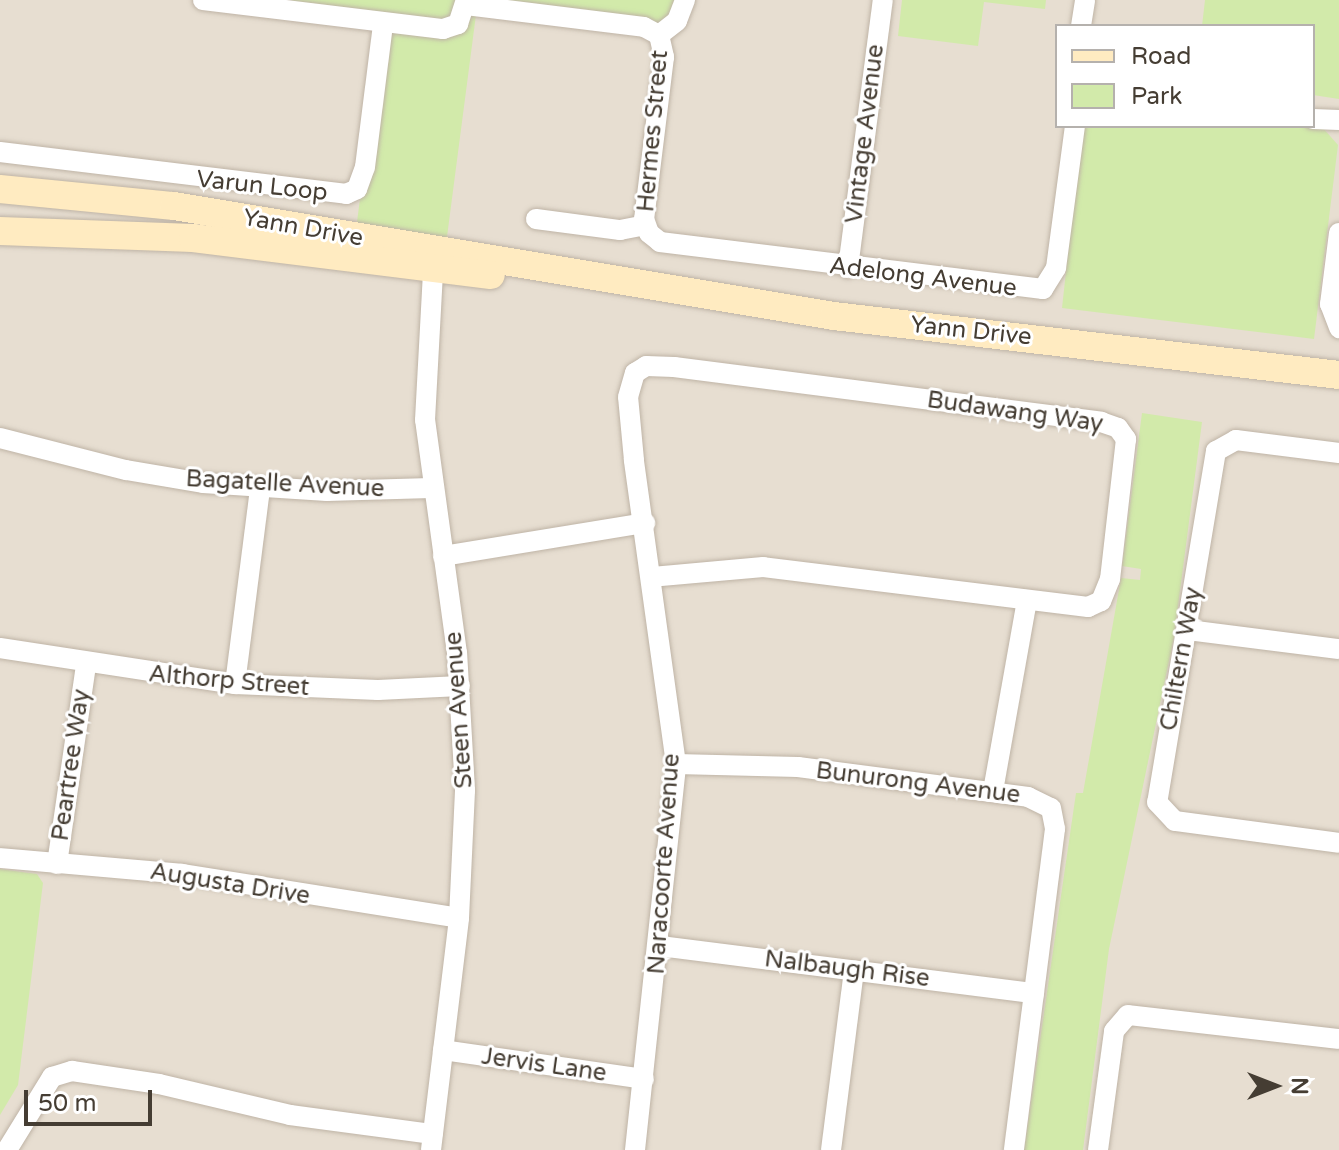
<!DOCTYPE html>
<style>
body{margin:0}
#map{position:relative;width:1339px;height:1150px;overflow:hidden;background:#f3ede4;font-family:"Varela Round",sans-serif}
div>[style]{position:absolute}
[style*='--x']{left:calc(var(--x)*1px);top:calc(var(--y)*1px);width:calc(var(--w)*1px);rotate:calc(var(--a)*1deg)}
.residential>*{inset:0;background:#e7ded1}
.green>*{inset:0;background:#d2eaaa}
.roads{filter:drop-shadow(0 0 2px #bfb4a6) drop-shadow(0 0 2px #bfb4a6)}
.street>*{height:20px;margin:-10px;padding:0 10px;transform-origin:10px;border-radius:10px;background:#fff}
.secondary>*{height:28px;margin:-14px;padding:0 14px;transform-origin:14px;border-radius:14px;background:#ffebc1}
span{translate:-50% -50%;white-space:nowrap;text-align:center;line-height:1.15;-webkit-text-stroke:6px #fff;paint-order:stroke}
.street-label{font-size:24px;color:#453d33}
.legend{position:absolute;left:1055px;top:24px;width:260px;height:104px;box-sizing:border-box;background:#fff;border:2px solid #b5b1ad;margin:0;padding:10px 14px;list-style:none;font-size:24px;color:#453d33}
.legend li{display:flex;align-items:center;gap:16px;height:40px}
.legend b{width:40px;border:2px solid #b5b1ad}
.north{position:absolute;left:1235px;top:1046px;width:80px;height:80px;-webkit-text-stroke:6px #fff;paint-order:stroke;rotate:90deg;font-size:22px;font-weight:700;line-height:32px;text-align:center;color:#453d33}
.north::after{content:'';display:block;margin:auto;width:28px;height:36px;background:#453d33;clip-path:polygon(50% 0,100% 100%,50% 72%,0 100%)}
.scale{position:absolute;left:24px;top:1090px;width:128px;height:36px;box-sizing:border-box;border:4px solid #453d33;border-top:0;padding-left:10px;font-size:24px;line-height:28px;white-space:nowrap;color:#453d33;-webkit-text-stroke:6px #fff;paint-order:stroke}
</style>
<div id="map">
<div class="residential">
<div style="clip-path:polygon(evenodd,0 0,1339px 0,1339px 1150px,0 1150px,0 0,1057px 26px,1313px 26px,1313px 126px,1057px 126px,1057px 26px)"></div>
</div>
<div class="green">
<div style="clip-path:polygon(292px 0,685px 0,659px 35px,477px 7px,445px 252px,355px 237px,383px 24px,290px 11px)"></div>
<div style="clip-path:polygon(902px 0,1046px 0,1045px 9px,984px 2px,978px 46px,898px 36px)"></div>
<div style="clip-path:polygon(1205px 0,1339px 0,1339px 99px,1313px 95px,1313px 26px,1202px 26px)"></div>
<div style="clip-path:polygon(1082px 126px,1323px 128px,1338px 145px,1314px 339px,1062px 308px)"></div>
<div style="clip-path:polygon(1142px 413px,1202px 422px,1174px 637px,1109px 949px,1083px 1150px,1024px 1150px,1076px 793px,1083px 793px,1121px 578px,1140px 580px,1141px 569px,1122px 566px)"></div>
<div style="clip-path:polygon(0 869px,37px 874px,43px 883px,18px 1085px,0 1115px)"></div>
</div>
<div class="roads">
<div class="street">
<div style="--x:203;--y:0;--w:242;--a:6.9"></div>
<div style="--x:443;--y:29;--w:16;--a:-18"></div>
<div style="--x:458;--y:24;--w:25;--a:-72"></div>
<div style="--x:685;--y:0;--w:22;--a:111"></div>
<div style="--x:677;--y:21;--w:23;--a:142"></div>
<div style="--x:659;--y:35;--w:23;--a:77"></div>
<div style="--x:664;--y:57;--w:163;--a:97"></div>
<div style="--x:644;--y:219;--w:15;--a:70"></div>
<div style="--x:649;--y:233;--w:14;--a:39"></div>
<div style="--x:660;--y:242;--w:386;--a:7"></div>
<div style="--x:1043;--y:289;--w:25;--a:-58"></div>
<div style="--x:1056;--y:268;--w:143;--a:-82.4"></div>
<div style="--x:466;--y:5;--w:179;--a:7"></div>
<div style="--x:644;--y:27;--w:17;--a:28"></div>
<div style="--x:1081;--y:26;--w:26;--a:-81"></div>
<div style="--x:1313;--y:119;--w:26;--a:2"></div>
<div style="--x:0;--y:152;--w:349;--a:6.9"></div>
<div style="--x:346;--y:194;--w:12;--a:-24"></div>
<div style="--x:357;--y:189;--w:23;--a:-70"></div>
<div style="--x:365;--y:167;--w:144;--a:-82.8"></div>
<div style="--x:536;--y:219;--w:85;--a:7.5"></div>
<div style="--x:620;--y:230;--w:25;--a:-11"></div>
<div style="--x:1339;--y:233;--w:72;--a:97.2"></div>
<div style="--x:1330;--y:304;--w:26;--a:69"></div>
<div style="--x:848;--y:268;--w:270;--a:-82.6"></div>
<div style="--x:0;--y:438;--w:130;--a:14.3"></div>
<div style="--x:126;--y:470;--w:78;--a:9.6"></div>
<div style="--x:203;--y:483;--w:124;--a:3.7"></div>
<div style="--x:327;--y:491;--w:104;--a:-1.7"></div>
<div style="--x:1339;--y:453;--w:104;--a:-172.8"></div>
<div style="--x:1236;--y:440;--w:23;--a:151"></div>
<div style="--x:1216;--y:451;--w:356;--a:99.5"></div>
<div style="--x:1157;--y:802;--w:26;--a:47"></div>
<div style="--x:1175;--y:821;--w:165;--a:7.6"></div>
<div style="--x:443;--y:556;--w:205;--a:-9.3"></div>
<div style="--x:1188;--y:630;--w:152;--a:7.2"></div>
<div style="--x:0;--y:648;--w:238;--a:8.7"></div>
<div style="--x:235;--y:684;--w:143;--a:2.4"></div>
<div style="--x:378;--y:690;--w:82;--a:-2.8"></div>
<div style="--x:235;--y:684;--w:198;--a:-82.7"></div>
<div style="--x:676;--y:764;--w:122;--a:1.4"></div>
<div style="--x:798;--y:767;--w:232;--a:7.4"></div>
<div style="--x:1028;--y:797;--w:25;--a:26"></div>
<div style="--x:1051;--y:808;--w:21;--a:79"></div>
<div style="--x:1055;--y:829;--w:324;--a:97.3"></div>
<div style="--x:993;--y:791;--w:194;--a:-79.9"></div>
<div style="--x:0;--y:858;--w:183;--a:5"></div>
<div style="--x:182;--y:874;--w:280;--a:9"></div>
<div style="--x:57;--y:864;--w:201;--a:-81.7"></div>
<div style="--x:660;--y:946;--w:377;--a:7.2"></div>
<div style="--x:443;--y:1050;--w:203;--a:8.2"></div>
<div style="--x:7;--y:1150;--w:86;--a:-58.3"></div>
<div style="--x:52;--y:1077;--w:21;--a:-17"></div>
<div style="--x:72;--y:1071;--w:88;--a:8.5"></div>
<div style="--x:159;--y:1084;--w:135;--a:13.3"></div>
<div style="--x:290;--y:1115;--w:144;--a:7.6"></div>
<div style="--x:431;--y:1150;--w:234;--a:-83.1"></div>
<div style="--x:459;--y:918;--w:128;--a:-87.3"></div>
<div style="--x:465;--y:790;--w:137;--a:-93.3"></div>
<div style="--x:457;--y:653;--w:235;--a:-97.8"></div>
<div style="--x:425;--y:420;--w:149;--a:-86.9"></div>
<div style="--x:635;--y:1150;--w:388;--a:-83.9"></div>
<div style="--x:676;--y:764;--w:307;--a:-97.9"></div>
<div style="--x:634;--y:460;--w:63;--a:-95.4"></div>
<div style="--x:628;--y:397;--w:25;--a:-74"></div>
<div style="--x:635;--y:373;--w:13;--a:-32"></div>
<div style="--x:646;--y:366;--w:28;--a:2"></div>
<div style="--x:674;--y:367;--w:431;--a:7.3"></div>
<div style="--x:1101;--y:422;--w:18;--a:19"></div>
<div style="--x:1118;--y:428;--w:14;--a:54"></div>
<div style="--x:1126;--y:439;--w:141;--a:96.5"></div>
<div style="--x:1110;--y:579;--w:24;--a:112"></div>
<div style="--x:1101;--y:601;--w:14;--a:155"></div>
<div style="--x:1088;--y:607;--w:327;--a:-173"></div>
<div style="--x:763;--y:567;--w:111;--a:174.9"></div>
<div style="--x:831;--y:1150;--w:181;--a:-82.7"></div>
<div style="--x:1098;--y:1150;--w:120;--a:-82.3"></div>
<div style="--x:1114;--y:1031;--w:21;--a:-49"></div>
<div style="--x:1128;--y:1015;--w:212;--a:6.5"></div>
</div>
<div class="secondary">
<div style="--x:0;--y:189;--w:175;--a:5.6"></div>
<div style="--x:174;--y:206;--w:669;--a:9.46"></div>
<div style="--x:834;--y:316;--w:508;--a:6.66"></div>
<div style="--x:0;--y:231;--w:193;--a:2.1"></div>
<div style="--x:193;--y:238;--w:300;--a:7.1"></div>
</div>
</div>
<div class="street-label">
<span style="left:653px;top:131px;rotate:-85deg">Hermes Street</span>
<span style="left:865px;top:134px;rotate:-83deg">Vintage Avenue</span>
<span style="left:262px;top:186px;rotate:6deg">Varun Loop</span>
<span style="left:303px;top:228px;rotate:10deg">Yann Drive</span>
<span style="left:923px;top:277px;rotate:7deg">Adelong Avenue</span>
<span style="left:971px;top:331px;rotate:6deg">Yann Drive</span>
<span style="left:1015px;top:412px;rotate:8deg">Budawang Way</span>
<span style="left:285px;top:484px;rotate:3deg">Bagatelle Avenue</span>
<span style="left:1181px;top:659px;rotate:-80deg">Chiltern Way</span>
<span style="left:229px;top:681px;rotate:5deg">Althorp Street</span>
<span style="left:459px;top:710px;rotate:-94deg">Steen Avenue</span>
<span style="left:71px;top:765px;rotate:-82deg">Peartree Way</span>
<span style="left:918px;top:783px;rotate:7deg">Bunurong Avenue</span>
<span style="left:664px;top:864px;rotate:-86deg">Naracoorte Avenue</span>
<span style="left:230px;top:884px;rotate:9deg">Augusta Drive</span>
<span style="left:847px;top:969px;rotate:7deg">Nalbaugh Rise</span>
<span style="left:544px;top:1065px;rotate:8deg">Jervis Lane</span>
</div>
<ul class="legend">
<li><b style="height:10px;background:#ffebc1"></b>Road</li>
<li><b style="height:22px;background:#d2eaaa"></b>Park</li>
</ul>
<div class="north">N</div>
<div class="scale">50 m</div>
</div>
